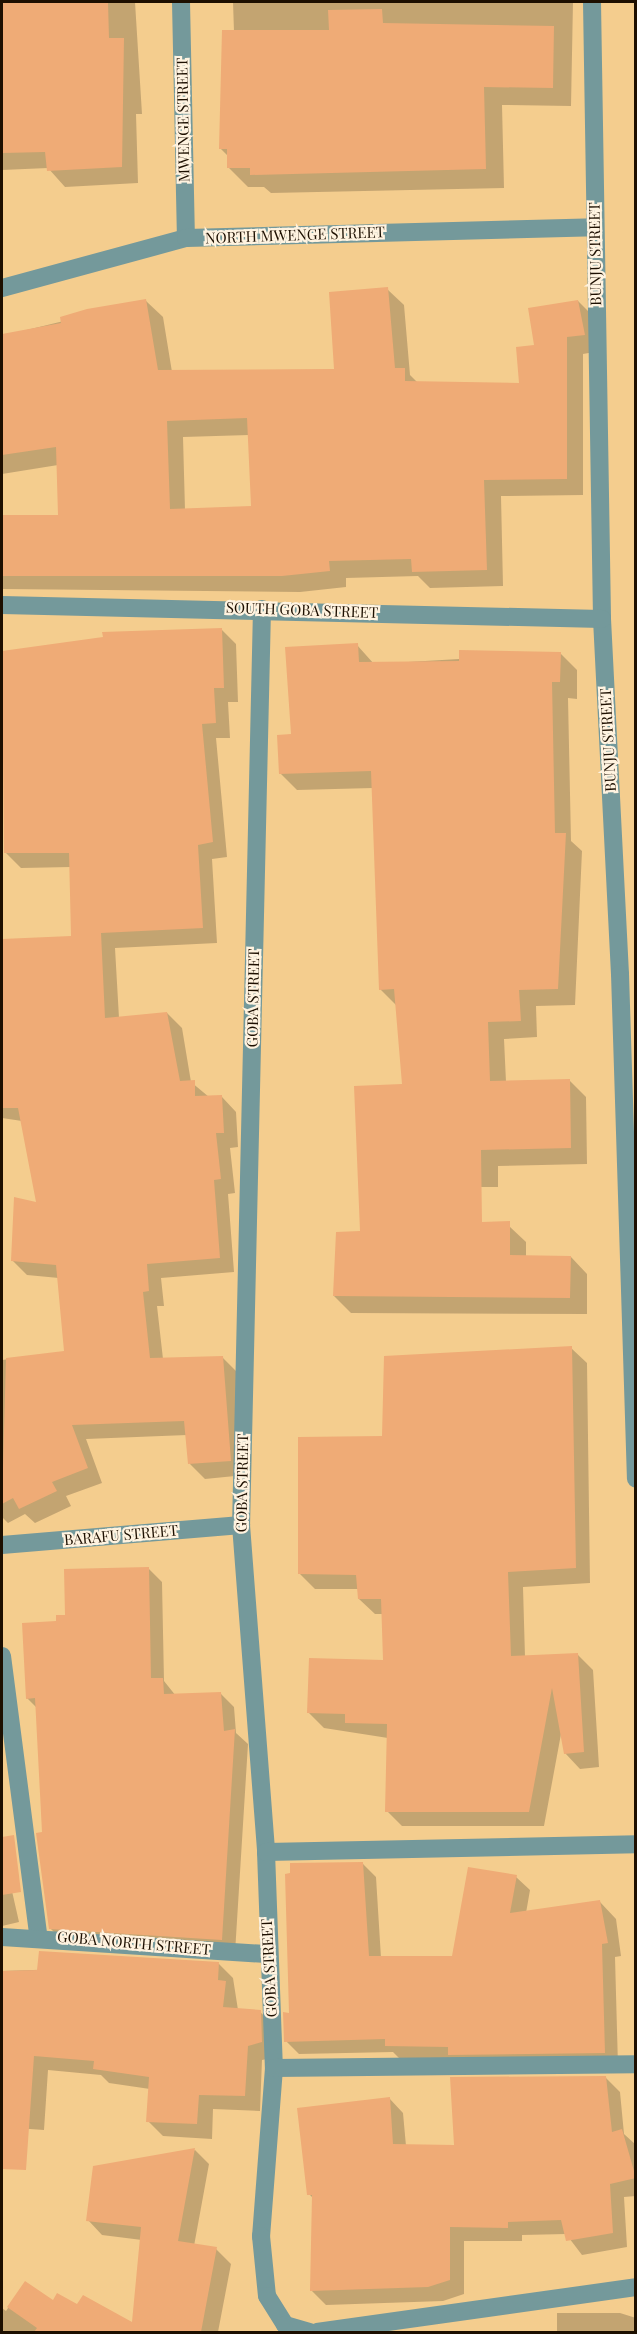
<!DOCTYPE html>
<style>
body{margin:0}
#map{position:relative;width:637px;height:2334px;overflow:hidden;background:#f4cd8e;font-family:"Playfair Display",serif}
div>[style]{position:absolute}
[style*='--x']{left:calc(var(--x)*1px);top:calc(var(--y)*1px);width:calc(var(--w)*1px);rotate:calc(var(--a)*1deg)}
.shadow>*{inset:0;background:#0003}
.building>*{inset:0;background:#efab76}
.minor>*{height:18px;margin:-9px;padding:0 9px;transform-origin:9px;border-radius:9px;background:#74999b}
span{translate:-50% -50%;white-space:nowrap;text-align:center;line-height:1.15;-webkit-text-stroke:4.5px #fff3e0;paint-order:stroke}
.street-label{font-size:15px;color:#1d0f00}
.frame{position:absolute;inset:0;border:3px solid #1d0f00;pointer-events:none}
</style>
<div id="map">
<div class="shadow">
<div style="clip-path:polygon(2px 2px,135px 2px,142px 114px,136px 114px,138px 183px,65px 187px,48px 168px,2px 170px)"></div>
<div style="clip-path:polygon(233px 2px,573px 2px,571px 106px,502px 105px,504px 188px,271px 193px,264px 187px,248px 187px,229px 168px,229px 157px,220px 148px,223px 32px,234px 32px)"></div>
<div style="clip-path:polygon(evenodd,387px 289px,404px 305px,410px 375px,418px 383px,521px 384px,536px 347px,578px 301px,595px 318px,600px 351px,583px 354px,583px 495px,501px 496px,503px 586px,430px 588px,418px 576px,346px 578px,346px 587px,300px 592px,2px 589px,2px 516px,59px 517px,58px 465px,2px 474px,2px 336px,146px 301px,163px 317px,172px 372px,335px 371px,387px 289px,249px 435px,253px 508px,185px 510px,183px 437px,249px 435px)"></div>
<div style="clip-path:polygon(221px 629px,236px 644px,238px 702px,228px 702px,230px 738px,216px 738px,227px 857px,212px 859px,217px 943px,115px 948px,119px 1018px,167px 1013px,182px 1028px,191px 1082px,209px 1097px,222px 1097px,236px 1112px,238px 1147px,230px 1148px,235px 1193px,228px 1194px,234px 1272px,161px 1278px,164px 1306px,157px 1306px,163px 1359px,222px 1357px,237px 1372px,245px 1475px,205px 1479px,190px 1464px,187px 1435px,86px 1439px,102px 1483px,66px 1496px,71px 1506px,35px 1523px,25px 1514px,8px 1523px,2px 1517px,2px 1360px,66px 1352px,59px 1278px,27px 1275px,12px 1260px,38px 1204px,22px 1121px,2px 1118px,2px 941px,72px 937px,71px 867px,21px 868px,6px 853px,2px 652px)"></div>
<div style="clip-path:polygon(357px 645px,374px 664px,560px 653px,577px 670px,577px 699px,568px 698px,571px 841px,582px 851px,575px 1005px,536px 1006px,537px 1037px,504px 1039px,506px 1082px,569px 1080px,586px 1097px,587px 1164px,498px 1166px,498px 1187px,466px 1187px,466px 1225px,509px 1226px,526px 1242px,526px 1257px,571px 1257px,587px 1274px,587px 1314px,351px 1313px,334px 1296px,361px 1233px,404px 1085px,397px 1006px,380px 989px,373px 788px,297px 790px,280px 773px,293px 736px)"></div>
<div style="clip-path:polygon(571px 1348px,587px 1363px,590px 1583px,523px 1587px,525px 1657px,578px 1655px,593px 1670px,599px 1767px,580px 1769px,565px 1753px,561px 1734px,544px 1826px,402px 1826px,387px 1811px,388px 1738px,324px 1728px,309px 1713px,384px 1661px,383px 1614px,375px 1614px,359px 1599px,359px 1589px,315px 1589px,300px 1574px,383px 1438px)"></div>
<div style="clip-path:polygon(148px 1568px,162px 1582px,164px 1681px,176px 1696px,221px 1694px,234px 1707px,236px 1733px,248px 1744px,235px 1953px,64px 1942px,50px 1928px,37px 1708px,27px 1698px,58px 1622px)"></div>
<div style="clip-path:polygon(2px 1847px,19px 1922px,2px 1926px)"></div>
<div style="clip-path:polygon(363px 1864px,376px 1877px,381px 1958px,454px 1957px,516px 1877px,530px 1890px,526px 1913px,600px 1902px,616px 1919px,621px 1956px,615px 1957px,618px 2066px,400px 2059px,393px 2052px,299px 2054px,286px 2041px,291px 2014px)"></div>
<div style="clip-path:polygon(219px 1964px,233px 1978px,238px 2010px,260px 2012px,275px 2026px,276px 2057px,262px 2060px,260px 2111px,213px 2109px,212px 2139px,163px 2136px,148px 2121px,150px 2089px,109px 2083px,101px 2075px,48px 2070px,44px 2130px,2px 2127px,2px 1971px)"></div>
<div style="clip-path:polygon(605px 2077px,620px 2092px,624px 2134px,636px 2145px,636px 2196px,624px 2197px,627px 2247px,582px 2255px,566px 2234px,522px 2235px,522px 2241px,464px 2241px,464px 2294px,443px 2301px,326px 2305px,311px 2290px,314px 2199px,309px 2194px,389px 2098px,403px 2113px,406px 2146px,456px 2147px)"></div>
<div style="clip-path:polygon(195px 2150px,209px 2164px,194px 2246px,216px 2249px,231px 2264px,218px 2332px,2px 2332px,2px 2308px,6px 2311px,25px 2283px,53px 2302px,133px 2325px,142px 2240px,102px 2235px,88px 2220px)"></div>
<div style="clip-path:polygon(557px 2313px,620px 2313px,636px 2318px,636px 2332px,479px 2332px,557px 2331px)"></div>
</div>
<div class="building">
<div style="clip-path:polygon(108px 2px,109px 38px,124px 38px,122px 167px,47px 171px,45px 152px,2px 153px,3px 3px)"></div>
<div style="clip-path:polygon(382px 9px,383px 23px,554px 26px,553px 88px,484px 87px,486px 169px,250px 175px,250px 168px,227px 168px,227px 149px,219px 149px,222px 30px,329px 30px,328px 10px)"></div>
<div style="clip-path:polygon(evenodd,388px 287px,395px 368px,405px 368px,405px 381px,519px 383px,516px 347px,534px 345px,528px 308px,578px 300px,585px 335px,567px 337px,567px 479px,484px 480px,487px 570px,412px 572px,411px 559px,329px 561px,330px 571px,282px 576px,2px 576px,2px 515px,58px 515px,56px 447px,2px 455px,2px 334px,61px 323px,60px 317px,87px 309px,146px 299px,158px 370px,334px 369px,329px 292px,388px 287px,247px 418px,251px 506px,170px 509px,167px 421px,247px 418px)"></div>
<div style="clip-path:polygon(222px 628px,224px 688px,214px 688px,216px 723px,202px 724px,213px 842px,198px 845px,203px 928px,101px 933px,105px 1018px,167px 1012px,180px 1081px,195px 1080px,195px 1096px,222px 1095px,224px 1133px,216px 1133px,221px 1179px,214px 1180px,220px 1258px,147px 1264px,149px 1291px,143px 1292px,150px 1358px,223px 1356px,231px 1461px,188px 1464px,184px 1421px,72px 1425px,88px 1468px,52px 1482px,57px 1491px,19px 1509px,13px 1498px,2px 1504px,6px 1358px,64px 1351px,56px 1265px,11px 1261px,14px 1197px,36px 1202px,18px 1108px,2px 1108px,2px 939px,71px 936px,69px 853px,4px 853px,2px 651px,103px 637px,102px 632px)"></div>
<div style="clip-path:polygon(358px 643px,359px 662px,459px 661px,459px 650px,561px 652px,560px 682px,552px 682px,555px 833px,566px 833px,558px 989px,519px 990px,521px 1021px,488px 1022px,490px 1081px,570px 1079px,571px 1148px,481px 1150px,482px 1222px,510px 1221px,510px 1255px,571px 1256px,570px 1298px,333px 1296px,336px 1232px,360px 1231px,354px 1086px,402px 1084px,394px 989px,379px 990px,371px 771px,279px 774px,277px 735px,291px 734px,285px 647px)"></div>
<div style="clip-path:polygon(572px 1346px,576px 1568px,508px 1572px,511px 1656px,578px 1653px,584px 1752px,564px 1754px,552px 1688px,529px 1812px,385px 1812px,387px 1724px,345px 1723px,345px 1714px,307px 1713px,309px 1658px,383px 1660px,381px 1599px,358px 1599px,356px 1575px,298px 1574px,298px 1437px,382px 1436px,384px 1356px)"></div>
<div style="clip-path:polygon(149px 1567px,151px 1678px,163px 1678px,164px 1694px,221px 1692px,224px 1731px,235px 1729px,222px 1940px,49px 1929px,36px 1833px,42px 1832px,35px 1698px,26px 1699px,22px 1623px,56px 1621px,56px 1615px,65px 1615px,64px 1569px)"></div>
<div style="clip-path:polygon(14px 1835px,21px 1892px,2px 1895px,2px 1837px)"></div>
<div style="clip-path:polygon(363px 1862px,369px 1956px,452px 1956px,468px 1867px,517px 1875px,510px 1913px,600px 1900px,608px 1943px,602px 1944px,605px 2053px,448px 2055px,448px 2047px,385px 2046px,385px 2039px,284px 2042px,283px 2012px,289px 2013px,285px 1874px,290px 1873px,290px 1863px)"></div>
<div style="clip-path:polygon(39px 1951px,219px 1962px,218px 1980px,226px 1981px,223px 2007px,261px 2010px,262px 2042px,248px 2046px,245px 2096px,199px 2095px,197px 2124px,146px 2122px,149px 2077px,93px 2069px,94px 2061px,34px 2056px,26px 2170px,2px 2169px,2px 1978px,3px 1971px,37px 1970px)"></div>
<div style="clip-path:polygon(606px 2076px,612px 2132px,622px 2129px,636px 2178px,610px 2184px,613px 2233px,566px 2241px,561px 2220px,508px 2222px,508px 2228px,450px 2227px,450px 2280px,428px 2287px,310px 2291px,312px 2195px,307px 2195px,297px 2108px,390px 2097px,393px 2144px,454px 2145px,450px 2077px)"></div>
<div style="clip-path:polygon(195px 2148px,178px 2241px,217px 2247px,201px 2332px,34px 2332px,37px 2328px,7px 2307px,25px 2281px,53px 2300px,57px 2293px,77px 2304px,83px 2295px,132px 2322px,141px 2227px,86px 2221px,93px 2166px)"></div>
</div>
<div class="minor">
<div style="--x:181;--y:2;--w:236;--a:88.8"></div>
<div style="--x:592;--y:2;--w:617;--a:89.07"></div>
<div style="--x:602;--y:619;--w:355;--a:87.1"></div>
<div style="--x:620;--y:974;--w:505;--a:88.19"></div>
<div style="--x:2;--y:288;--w:191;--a:-15.2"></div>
<div style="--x:186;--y:238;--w:409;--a:-1.5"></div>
<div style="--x:2;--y:605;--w:600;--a:1.34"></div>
<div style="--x:262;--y:609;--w:916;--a:91.31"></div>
<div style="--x:241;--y:1525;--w:328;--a:85.6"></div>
<div style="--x:266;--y:1852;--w:216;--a:87.9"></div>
<div style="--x:274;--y:2068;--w:169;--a:94.4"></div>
<div style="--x:261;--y:2236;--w:60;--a:84.3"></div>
<div style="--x:267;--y:2296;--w:34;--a:58"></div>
<div style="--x:285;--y:2325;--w:26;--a:16"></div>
<div style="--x:2;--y:1545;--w:240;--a:-4.8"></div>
<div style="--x:2;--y:1656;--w:281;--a:82.6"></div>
<div style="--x:266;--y:1852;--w:370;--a:-1.2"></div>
<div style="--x:2;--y:1937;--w:265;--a:3.7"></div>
<div style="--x:274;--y:2068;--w:362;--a:-0.6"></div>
<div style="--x:317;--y:2332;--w:322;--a:-8"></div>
</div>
<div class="street-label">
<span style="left:183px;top:120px;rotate:-91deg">MWENGE STREET</span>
<span style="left:295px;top:235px;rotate:-2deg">NORTH MWENGE STREET</span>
<span style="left:595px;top:254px;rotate:-91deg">BUNJU STREET</span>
<span style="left:302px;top:610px;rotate:2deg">SOUTH GOBA STREET</span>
<span style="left:608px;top:740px;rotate:-93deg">BUNJU STREET</span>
<span style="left:253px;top:998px;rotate:-89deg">GOBA STREET</span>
<span style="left:242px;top:1483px;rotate:-89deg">GOBA STREET</span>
<span style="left:121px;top:1535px;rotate:-5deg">BARAFU STREET</span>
<span style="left:134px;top:1943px;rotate:5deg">GOBA NORTH STREET</span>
<span style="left:269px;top:1968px;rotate:-93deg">GOBA STREET</span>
</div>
<div class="frame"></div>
</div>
